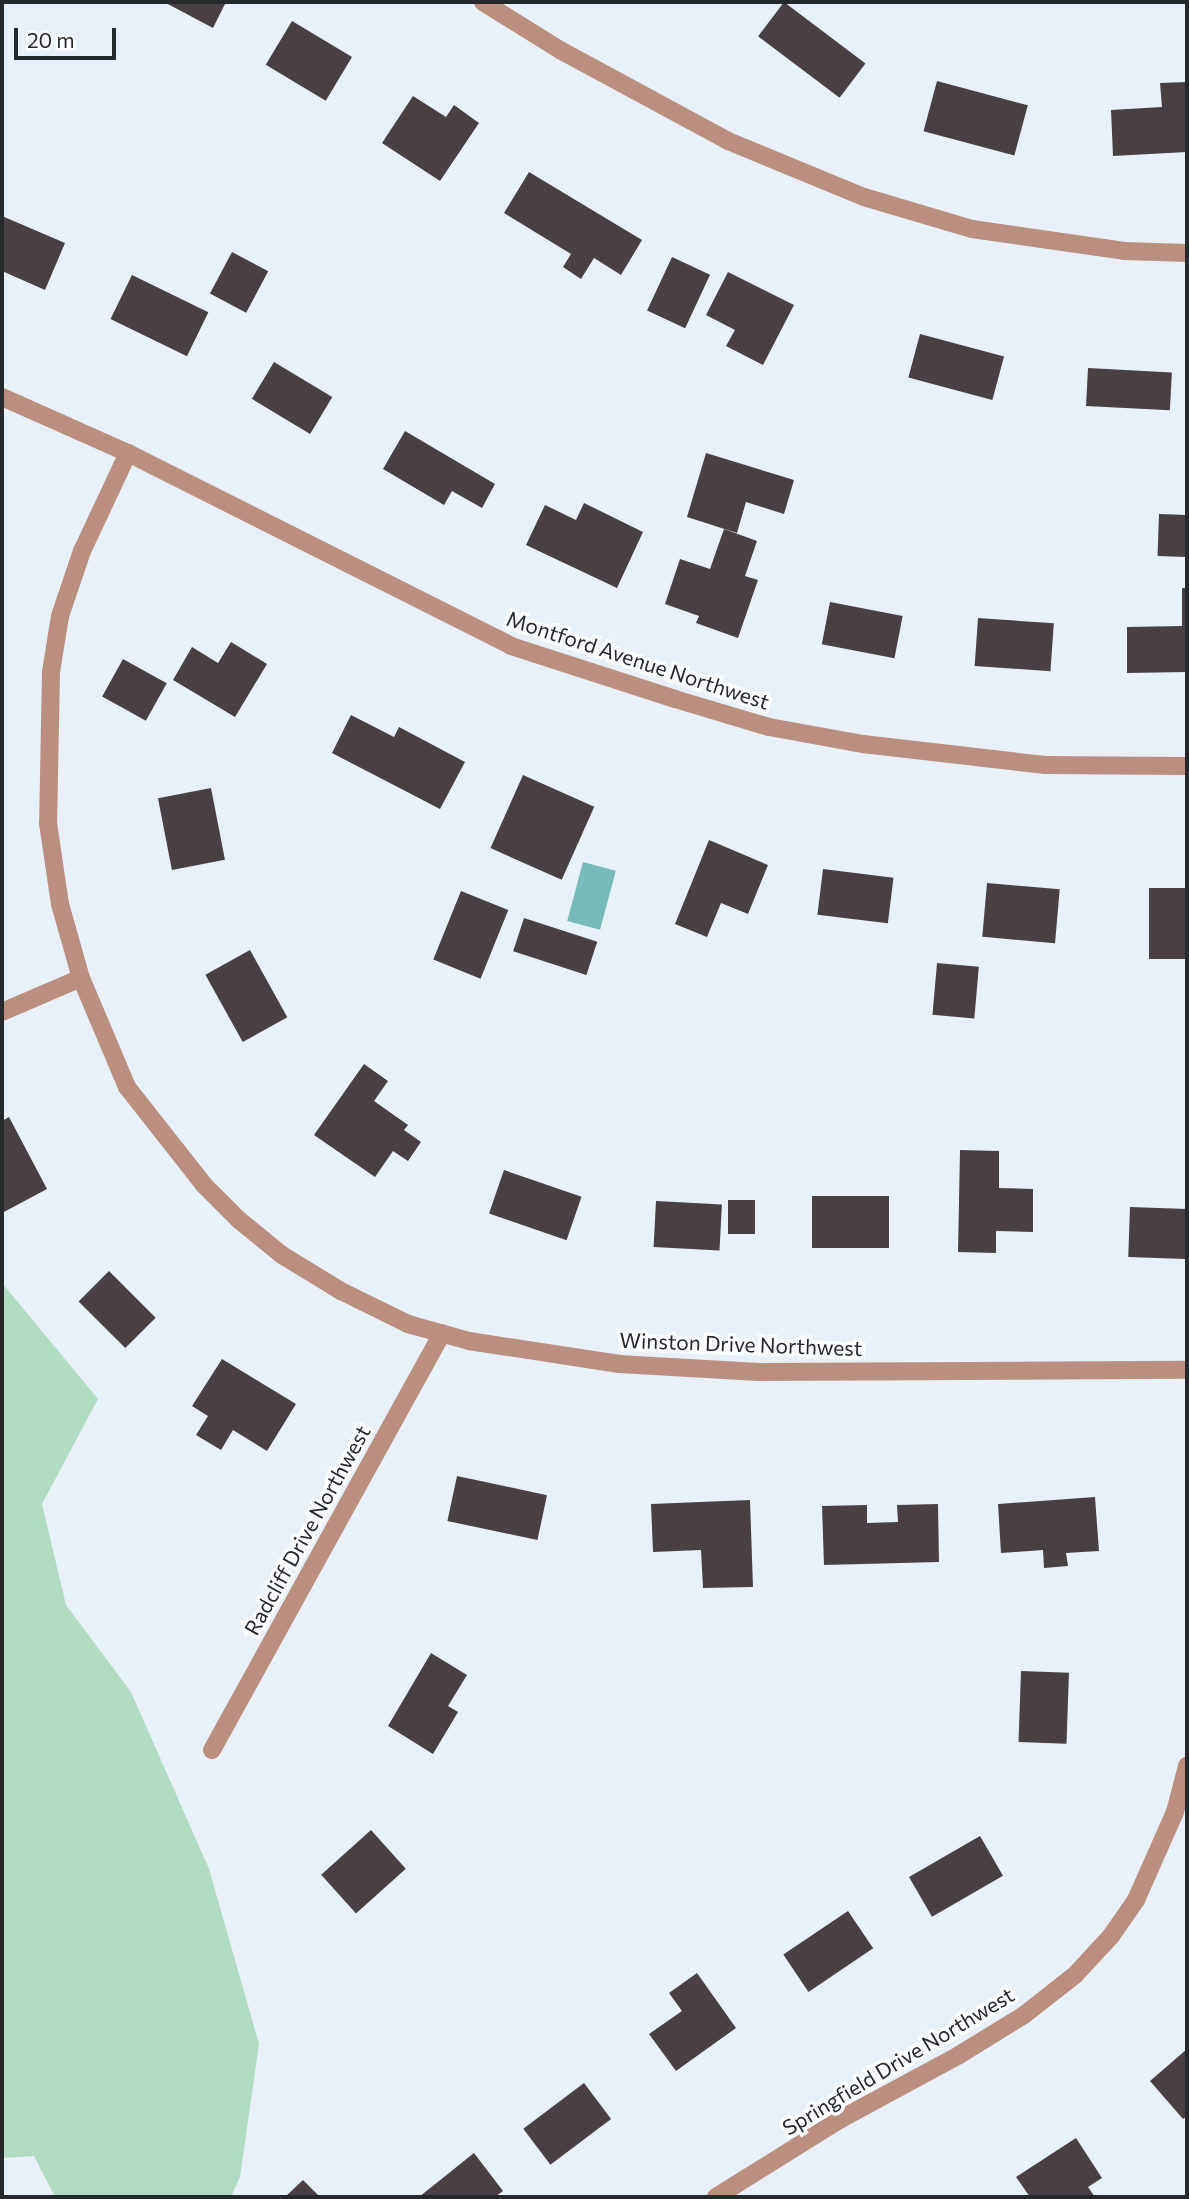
<!DOCTYPE html>
<style>
body{margin:0}
#map{position:relative;width:1189px;height:2199px;overflow:hidden;background:#e8f1f8;font-family:Commissioner,sans-serif}
div>[style]{position:absolute}
[style*='--x']{left:calc(var(--x)*1px);top:calc(var(--y)*1px);width:calc(var(--w)*1px);rotate:calc(var(--a)*1deg)}
.green>*{inset:0;background:#b1dbc3}
.water>*{inset:0;background:#77babc;transform-origin:0 0}
.building>*{inset:0;background:#494044;transform-origin:0 0}
.minor>*{height:18px;margin:-9px;padding:0 9px;transform-origin:9px;border-radius:9px;background:#bb8f80}
span{translate:-50% -50%;white-space:nowrap;text-align:center;line-height:1.15;-webkit-text-stroke:7px #fbfdfe;paint-order:stroke}
.street-label{font-size:21px;color:#26292c}
.frame{position:absolute;inset:0;border:4px solid #26292c;pointer-events:none}
.scale{position:absolute;left:14px;top:28px;width:102px;height:32px;box-sizing:border-box;border:4px solid #26292c;border-top:0;padding-left:9px;font-size:21px;line-height:24px;white-space:nowrap;color:#26292c;-webkit-text-stroke:5px #fbfdfe;paint-order:stroke}
</style>
<div id="map">
<div class="green">
<div style="clip-path:polygon(2px 1283px,98px 1399px,42px 1504px,66px 1605px,131px 1692px,209px 1869px,259px 2044px,240px 2177px,231px 2197px,55px 2197px,34px 2156px,2px 2158px)"></div>
</div>
<div class="water">
<div style="left:583px;top:862px;width:34px;height:61px;rotate:15deg"></div>
</div>
<div class="building">
<div style="clip-path:polygon(164px 2px,226px 2px,213px 28px)"></div>
<div style="left:784px;top:2px;width:102px;height:43px;rotate:37deg"></div>
<div style="left:292px;top:21px;width:70px;height:51px;rotate:31deg"></div>
<div style="left:937px;top:81px;width:94px;height:52px;rotate:15deg"></div>
<div style="clip-path:polygon(1187px 82px,1187px 152px,1113px 156px,1111px 110px,1162px 107px,1160px 83px)"></div>
<div style="clip-path:polygon(413px 96px,446px 117px,454px 105px,479px 123px,440px 181px,382px 143px)"></div>
<div style="clip-path:polygon(529px 172px,642px 240px,621px 275px,594px 258px,581px 279px,563px 267px,571px 254px,504px 213px)"></div>
<div style="clip-path:polygon(2px 216px,65px 243px,45px 290px,2px 271px)"></div>
<div style="left:232px;top:252px;width:41px;height:47px;rotate:28deg"></div>
<div style="left:672px;top:257px;width:42px;height:59px;rotate:25deg"></div>
<div style="clip-path:polygon(728px 272px,794px 305px,763px 365px,726px 346px,735px 330px,706px 315px)"></div>
<div style="left:132px;top:275px;width:85px;height:49px;rotate:26deg"></div>
<div style="left:920px;top:334px;width:87px;height:45px;rotate:15deg"></div>
<div style="left:274px;top:362px;width:68px;height:43px;rotate:31deg"></div>
<div style="left:1088px;top:368px;width:84px;height:38px;rotate:3deg"></div>
<div style="clip-path:polygon(405px 431px,495px 484px,482px 508px,452px 491px,444px 505px,383px 469px)"></div>
<div style="clip-path:polygon(706px 453px,794px 480px,784px 514px,746px 502px,737px 533px,687px 517px)"></div>
<div style="clip-path:polygon(584px 503px,643px 532px,617px 588px,526px 545px,545px 505px,576px 520px)"></div>
<div style="left:1159px;top:514px;width:28px;height:42px;rotate:2deg"></div>
<div style="clip-path:polygon(724px 529px,757px 541px,745px 576px,758px 580px,738px 638px,696px 623px,699px 616px,665px 604px,680px 559px,710px 569px)"></div>
<div style="clip-path:polygon(1182px 588px,1187px 588px,1187px 672px,1127px 673px,1127px 627px,1182px 626px)"></div>
<div style="left:830px;top:602px;width:74px;height:43px;rotate:11deg"></div>
<div style="left:978px;top:618px;width:76px;height:48px;rotate:4deg"></div>
<div style="clip-path:polygon(231px 642px,267px 664px,235px 717px,173px 680px,192px 647px,218px 663px)"></div>
<div style="left:123px;top:659px;width:50px;height:43px;rotate:29deg"></div>
<div style="clip-path:polygon(351px 715px,394px 737px,399px 727px,465px 762px,440px 809px,332px 753px)"></div>
<div style="left:523px;top:775px;width:78px;height:80px;rotate:24deg"></div>
<div style="left:211px;top:788px;width:73px;height:54px;rotate:79deg"></div>
<div style="clip-path:polygon(709px 840px,768px 865px,748px 914px,721px 903px,707px 937px,675px 924px)"></div>
<div style="left:823px;top:869px;width:71px;height:46px;rotate:7deg"></div>
<div style="left:987px;top:883px;width:73px;height:54px;rotate:5deg"></div>
<div style="left:1149px;top:888px;width:38px;height:71px"></div>
<div style="left:461px;top:891px;width:51px;height:74px;rotate:22deg"></div>
<div style="left:524px;top:918px;width:77px;height:35px;rotate:18deg"></div>
<div style="left:250px;top:950px;width:77px;height:51px;rotate:61deg"></div>
<div style="left:937px;top:963px;width:42px;height:52px;rotate:5deg"></div>
<div style="clip-path:polygon(364px 1064px,388px 1081px,374px 1101px,408px 1125px,404px 1130px,421px 1142px,408px 1161px,393px 1151px,375px 1177px,314px 1135px)"></div>
<div style="clip-path:polygon(9px 1117px,47px 1189px,2px 1213px,2px 1121px)"></div>
<div style="clip-path:polygon(960px 1150px,999px 1151px,999px 1188px,1033px 1189px,1033px 1232px,996px 1231px,996px 1253px,958px 1252px)"></div>
<div style="left:504px;top:1170px;width:82px;height:46px;rotate:19deg"></div>
<div style="left:812px;top:1196px;width:77px;height:52px"></div>
<div style="left:728px;top:1200px;width:27px;height:34px"></div>
<div style="left:656px;top:1201px;width:66px;height:46px;rotate:3deg"></div>
<div style="left:1130px;top:1207px;width:57px;height:50px;rotate:2deg"></div>
<div style="left:109px;top:1271px;width:66px;height:43px;rotate:45deg"></div>
<div style="clip-path:polygon(222px 1359px,296px 1404px,267px 1451px,233px 1430px,221px 1450px,196px 1435px,208px 1416px,192px 1406px)"></div>
<div style="left:457px;top:1476px;width:92px;height:46px;rotate:12deg"></div>
<div style="clip-path:polygon(1095px 1497px,1099px 1551px,1066px 1553px,1068px 1566px,1044px 1568px,1043px 1550px,1001px 1553px,998px 1504px)"></div>
<div style="clip-path:polygon(750px 1500px,753px 1587px,703px 1588px,701px 1550px,653px 1552px,651px 1504px)"></div>
<div style="clip-path:polygon(938px 1504px,939px 1562px,824px 1565px,822px 1506px,867px 1505px,867px 1523px,898px 1522px,897px 1505px)"></div>
<div style="clip-path:polygon(431px 1653px,467px 1675px,448px 1706px,458px 1712px,433px 1754px,388px 1726px)"></div>
<div style="left:1021px;top:1671px;width:48px;height:71px;rotate:2deg"></div>
<div style="left:371px;top:1830px;width:52px;height:67px;rotate:48deg"></div>
<div style="left:980px;top:1836px;width:46px;height:82px;rotate:60deg"></div>
<div style="left:848px;top:1911px;width:45px;height:78px;rotate:56deg"></div>
<div style="clip-path:polygon(697px 1973px,736px 2028px,676px 2071px,649px 2034px,682px 2011px,669px 1993px)"></div>
<div style="clip-path:polygon(1187px 2049px,1187px 2116px,1183px 2119px,1150px 2081px)"></div>
<div style="left:584px;top:2083px;width:45px;height:76px;rotate:53deg"></div>
<div style="clip-path:polygon(1076px 2138px,1102px 2178px,1088px 2187px,1095px 2197px,1030px 2197px,1016px 2177px)"></div>
<div style="clip-path:polygon(474px 2153px,503px 2191px,495px 2197px,419px 2197px)"></div>
<div style="clip-path:polygon(303px 2180px,320px 2197px,285px 2197px)"></div>
</div>
<div class="minor">
<div style="--x:483;--y:2;--w:91;--a:31.9"></div>
<div style="--x:560;--y:50;--w:191;--a:28.4"></div>
<div style="--x:728;--y:141;--w:147;--a:22.4"></div>
<div style="--x:864;--y:197;--w:113;--a:16.5"></div>
<div style="--x:972;--y:229;--w:154;--a:8.2"></div>
<div style="--x:1124;--y:251;--w:63;--a:1.8"></div>
<div style="--x:2;--y:397;--w:138;--a:24"></div>
<div style="--x:128;--y:453;--w:429;--a:26.7"></div>
<div style="--x:511;--y:646;--w:172;--a:17.9"></div>
<div style="--x:675;--y:699;--w:98;--a:16.6"></div>
<div style="--x:769;--y:727;--w:96;--a:10.3"></div>
<div style="--x:863;--y:744;--w:183;--a:6.6"></div>
<div style="--x:1045;--y:765;--w:142;--a:0.4"></div>
<div style="--x:128;--y:453;--w:108;--a:115.1"></div>
<div style="--x:82;--y:551;--w:69;--a:108.7"></div>
<div style="--x:60;--y:616;--w:57;--a:99.1"></div>
<div style="--x:51;--y:672;--w:151;--a:91.1"></div>
<div style="--x:48;--y:823;--w:82;--a:81.6"></div>
<div style="--x:60;--y:904;--w:77;--a:74.2"></div>
<div style="--x:81;--y:978;--w:118;--a:67.1"></div>
<div style="--x:127;--y:1087;--w:125;--a:51.8"></div>
<div style="--x:204;--y:1185;--w:49;--a:45"></div>
<div style="--x:239;--y:1220;--w:55;--a:39.1"></div>
<div style="--x:282;--y:1255;--w:69;--a:31.4"></div>
<div style="--x:341;--y:1291;--w:75;--a:26.2"></div>
<div style="--x:408;--y:1324;--w:63;--a:15.6"></div>
<div style="--x:469;--y:1341;--w:152;--a:8.7"></div>
<div style="--x:619;--y:1364;--w:140;--a:3.3"></div>
<div style="--x:759;--y:1372;--w:428;--a:-0.3"></div>
<div style="--x:2;--y:1012;--w:86;--a:-23.3"></div>
<div style="--x:212;--y:1750;--w:476;--a:-61.1"></div>
<div style="--x:716;--y:2197;--w:145;--a:-32"></div>
<div style="--x:839;--y:2120;--w:136;--a:-28.4"></div>
<div style="--x:959;--y:2055;--w:76;--a:-31.6"></div>
<div style="--x:1024;--y:2015;--w:65;--a:-38.1"></div>
<div style="--x:1075;--y:1975;--w:53;--a:-47.3"></div>
<div style="--x:1111;--y:1936;--w:44;--a:-55.2"></div>
<div style="--x:1136;--y:1900;--w:96;--a:-66.1"></div>
<div style="--x:1175;--y:1812;--w:48;--a:-75.4"></div>
</div>
<div class="street-label">
<span style="left:638px;top:660px;rotate:18deg">Montford Avenue Northwest</span>
<span style="left:741px;top:1344px;rotate:2deg">Winston Drive Northwest</span>
<span style="left:307px;top:1530px;rotate:-61deg">Radcliff Drive Northwest</span>
<span style="left:898px;top:2061px;rotate:-31deg">Springfield Drive Northwest</span>
</div>
<div class="frame"></div>
<div class="scale">20 m</div>
</div>
